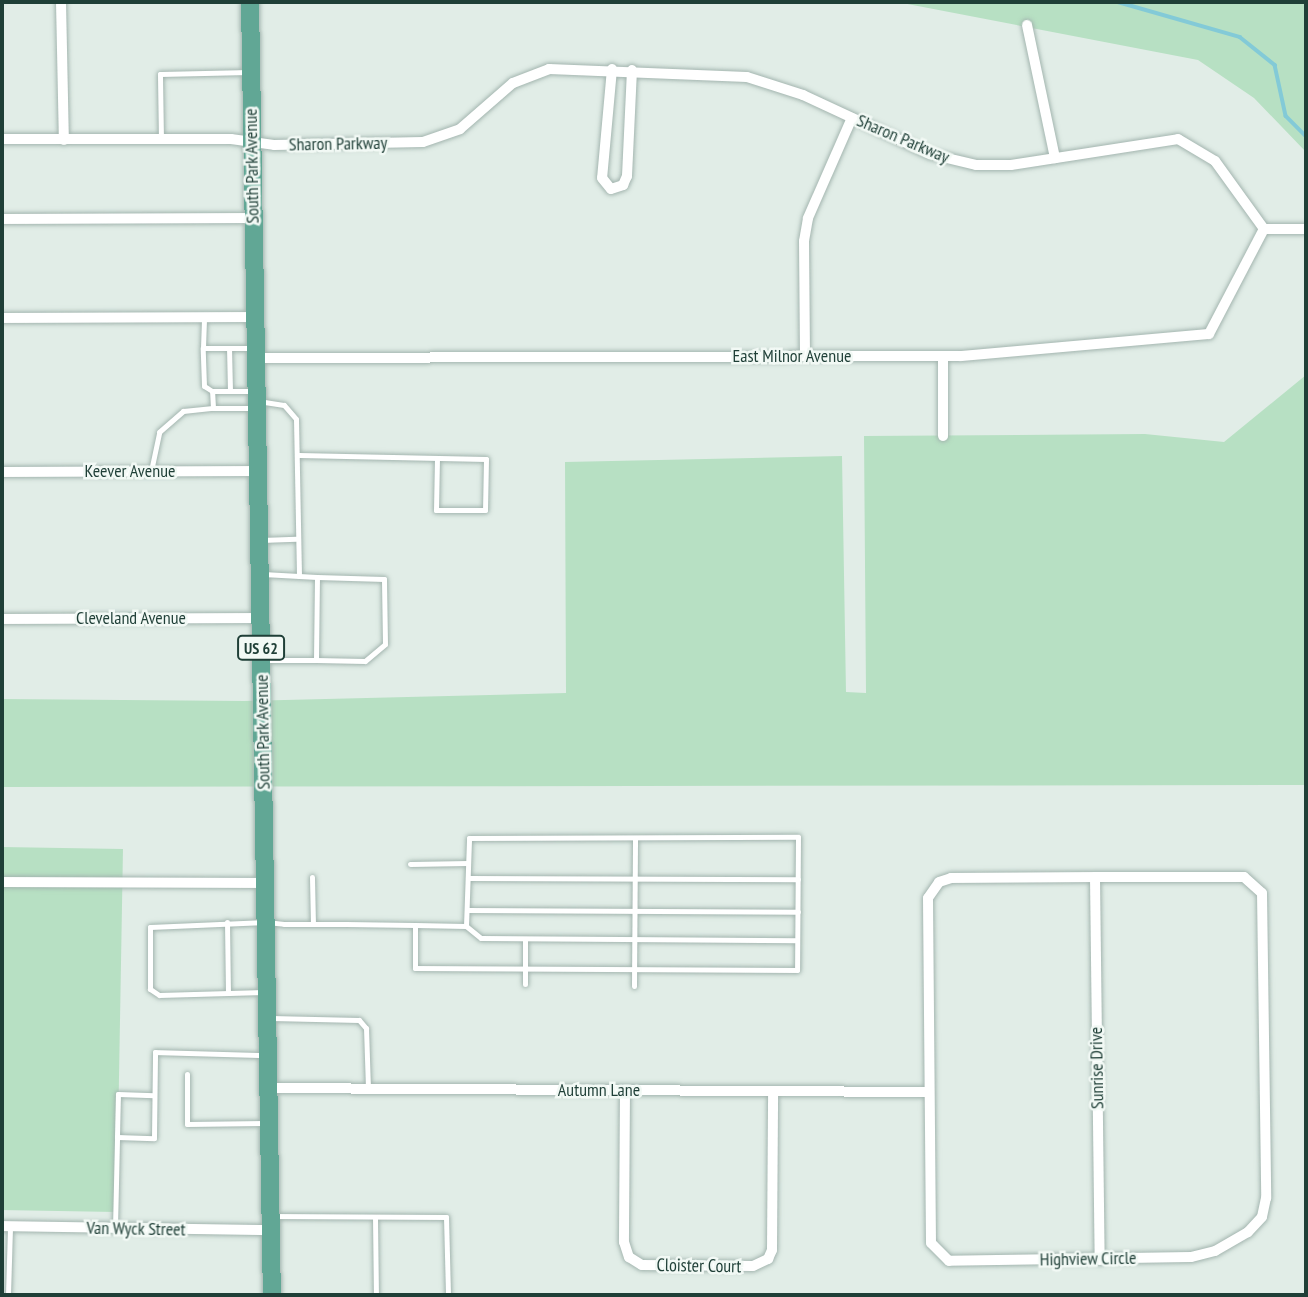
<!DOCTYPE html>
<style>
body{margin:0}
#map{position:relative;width:1308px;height:1297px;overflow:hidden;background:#e1ede7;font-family:"PT Sans Narrow",sans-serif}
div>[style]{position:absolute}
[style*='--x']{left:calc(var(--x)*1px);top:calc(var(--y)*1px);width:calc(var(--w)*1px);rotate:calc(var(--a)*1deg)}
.green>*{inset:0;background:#b7e0c3;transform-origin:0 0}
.stream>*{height:3.5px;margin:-1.75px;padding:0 1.75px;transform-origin:1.75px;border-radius:1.75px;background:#83cad7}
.roads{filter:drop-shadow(0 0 2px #a3b5af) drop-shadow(0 0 2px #a3b5af)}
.service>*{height:5px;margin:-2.5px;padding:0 2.5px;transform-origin:2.5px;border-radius:2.5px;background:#fff}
.minor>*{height:10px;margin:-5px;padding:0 5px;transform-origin:5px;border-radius:5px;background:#fff}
.primary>*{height:18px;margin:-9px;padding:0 9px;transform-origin:9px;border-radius:9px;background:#61a795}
span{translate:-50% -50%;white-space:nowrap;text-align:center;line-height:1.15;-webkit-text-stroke:5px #f2f9f5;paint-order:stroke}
.shield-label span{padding:2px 5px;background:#f2f9f5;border:2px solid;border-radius:5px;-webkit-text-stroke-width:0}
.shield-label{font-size:16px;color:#1f3f37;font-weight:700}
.street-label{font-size:18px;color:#1f3f37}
.frame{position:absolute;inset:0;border:4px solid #1f3f37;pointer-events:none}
</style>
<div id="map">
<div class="green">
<div style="clip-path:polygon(897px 2px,1306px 2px,1306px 152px,1254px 98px,1198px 60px)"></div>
<div style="clip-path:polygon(1306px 375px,1306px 785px,2px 787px,2px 699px,244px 701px,566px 693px,565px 462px,842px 456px,846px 692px,866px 693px,864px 436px,1145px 434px,1224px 442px)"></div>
<div style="left:2px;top:847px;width:121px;height:363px;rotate:1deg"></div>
</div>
<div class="stream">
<div style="--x:1118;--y:2;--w:127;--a:16"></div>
<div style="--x:1240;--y:37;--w:45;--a:38.7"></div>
<div style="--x:1275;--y:65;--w:52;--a:77.8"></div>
<div style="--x:1286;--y:116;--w:28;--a:45"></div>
</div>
<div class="roads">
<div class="service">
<div style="--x:161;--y:140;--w:66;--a:-90.9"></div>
<div style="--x:160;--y:74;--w:89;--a:-1.3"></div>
<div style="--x:203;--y:348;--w:31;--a:-88"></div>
<div style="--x:212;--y:391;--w:9;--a:-148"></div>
<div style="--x:204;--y:386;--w:38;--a:-92"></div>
<div style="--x:203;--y:348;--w:26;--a:0"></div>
<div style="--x:230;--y:391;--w:22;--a:0"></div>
<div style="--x:258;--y:401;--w:26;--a:9"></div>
<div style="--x:284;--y:405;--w:18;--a:49"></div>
<div style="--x:296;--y:419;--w:157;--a:88.9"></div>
<div style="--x:213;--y:408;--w:42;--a:0"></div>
<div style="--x:299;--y:455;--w:187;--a:1.2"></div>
<div style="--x:486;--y:459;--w:51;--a:91.1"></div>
<div style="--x:485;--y:510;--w:49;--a:180"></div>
<div style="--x:436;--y:510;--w:52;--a:-88.9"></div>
<div style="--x:151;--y:471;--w:40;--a:-78"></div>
<div style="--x:159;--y:432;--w:32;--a:-41"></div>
<div style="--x:183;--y:411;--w:30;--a:-6"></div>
<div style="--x:213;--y:408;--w:17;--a:-93"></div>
<div style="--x:212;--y:391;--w:18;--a:0"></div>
<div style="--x:230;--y:391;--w:43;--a:-91.3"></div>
<div style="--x:229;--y:348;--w:23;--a:0"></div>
<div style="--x:261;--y:540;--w:35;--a:-2"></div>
<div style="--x:263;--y:574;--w:54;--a:3.2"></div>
<div style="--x:317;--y:577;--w:83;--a:90.7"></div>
<div style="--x:316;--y:660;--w:52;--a:180"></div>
<div style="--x:316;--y:660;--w:49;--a:1.2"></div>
<div style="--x:365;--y:661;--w:26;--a:-40"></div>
<div style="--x:385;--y:644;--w:65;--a:-90.9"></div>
<div style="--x:384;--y:579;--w:67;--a:-178.3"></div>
<div style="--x:410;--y:864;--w:58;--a:-1"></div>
<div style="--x:312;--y:877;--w:46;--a:88.8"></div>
<div style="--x:468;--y:878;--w:330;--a:0.2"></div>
<div style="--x:467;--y:910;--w:331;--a:0.3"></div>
<div style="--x:227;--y:922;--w:71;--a:89.2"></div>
<div style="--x:466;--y:926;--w:19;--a:39"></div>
<div style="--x:481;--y:938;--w:316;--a:0.4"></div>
<div style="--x:525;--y:939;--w:45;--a:90"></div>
<div style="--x:634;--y:986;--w:148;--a:-89.6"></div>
<div style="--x:264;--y:992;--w:105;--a:178.4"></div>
<div style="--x:159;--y:995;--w:11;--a:-146"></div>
<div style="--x:150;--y:989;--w:62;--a:-90"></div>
<div style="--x:150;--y:927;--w:116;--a:-2.5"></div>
<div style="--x:266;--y:922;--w:18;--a:6"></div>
<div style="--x:284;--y:924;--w:62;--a:0"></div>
<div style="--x:346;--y:924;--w:69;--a:0.8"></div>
<div style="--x:415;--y:925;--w:51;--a:1.1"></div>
<div style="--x:466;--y:926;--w:88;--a:-88"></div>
<div style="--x:469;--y:838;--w:329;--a:-0.2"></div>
<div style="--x:798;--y:837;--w:133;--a:90.4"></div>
<div style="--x:797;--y:970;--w:382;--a:-179.7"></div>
<div style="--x:415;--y:968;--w:43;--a:-90"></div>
<div style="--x:271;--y:1018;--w:88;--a:1.3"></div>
<div style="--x:359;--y:1020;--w:11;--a:49"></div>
<div style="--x:366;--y:1028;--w:60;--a:88.1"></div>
<div style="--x:187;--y:1074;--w:50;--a:90"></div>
<div style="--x:187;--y:1124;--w:77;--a:-0.7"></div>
<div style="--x:117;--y:1137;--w:43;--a:-88.7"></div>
<div style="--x:118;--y:1094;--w:36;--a:2"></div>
<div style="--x:274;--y:1216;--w:172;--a:0.3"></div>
<div style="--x:446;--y:1217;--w:78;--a:88.5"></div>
<div style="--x:375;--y:1217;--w:78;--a:89.3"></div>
<div style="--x:115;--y:1228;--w:91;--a:-88.7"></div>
<div style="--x:117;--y:1137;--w:37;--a:2"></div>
<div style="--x:154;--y:1138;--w:86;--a:-89.3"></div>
<div style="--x:155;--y:1052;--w:110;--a:1.6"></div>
<div style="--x:8;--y:1295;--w:69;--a:-88.3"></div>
</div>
<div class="minor">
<div style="--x:61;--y:2;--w:138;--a:88.8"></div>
<div style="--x:1027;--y:25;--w:136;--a:78.1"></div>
<div style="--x:612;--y:69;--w:109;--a:95.2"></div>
<div style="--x:602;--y:178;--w:14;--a:51"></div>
<div style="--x:611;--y:189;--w:13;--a:-18"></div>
<div style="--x:623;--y:185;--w:10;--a:-66"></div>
<div style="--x:627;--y:176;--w:106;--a:-87.3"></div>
<div style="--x:2;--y:139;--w:229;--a:0"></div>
<div style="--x:231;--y:139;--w:43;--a:7.9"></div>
<div style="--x:274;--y:145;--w:149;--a:-1.2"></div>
<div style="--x:423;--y:142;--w:39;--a:-19"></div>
<div style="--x:460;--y:129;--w:70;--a:-41"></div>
<div style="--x:513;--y:83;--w:39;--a:-21"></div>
<div style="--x:549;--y:69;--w:198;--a:2.3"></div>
<div style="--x:747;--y:77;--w:59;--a:17.8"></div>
<div style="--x:803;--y:95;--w:140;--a:24.9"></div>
<div style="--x:930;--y:154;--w:47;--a:13.4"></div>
<div style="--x:976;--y:165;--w:35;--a:0"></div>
<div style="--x:1011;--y:165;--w:169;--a:-8.8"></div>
<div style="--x:1178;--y:139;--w:43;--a:30.7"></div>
<div style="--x:1215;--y:161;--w:84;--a:54.2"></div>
<div style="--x:2;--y:219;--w:251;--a:-0.2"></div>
<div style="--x:1264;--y:229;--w:42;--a:0"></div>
<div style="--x:2;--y:318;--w:252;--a:-0.2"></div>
<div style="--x:805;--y:356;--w:115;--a:-90.5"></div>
<div style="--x:804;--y:241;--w:23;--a:-80"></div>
<div style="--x:808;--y:218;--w:109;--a:-66.3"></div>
<div style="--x:943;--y:356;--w:80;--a:90"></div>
<div style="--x:255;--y:358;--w:706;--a:-0.16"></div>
<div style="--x:961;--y:356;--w:249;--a:-5.1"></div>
<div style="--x:1209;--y:334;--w:119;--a:-62.4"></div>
<div style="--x:2;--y:472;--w:256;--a:-0.2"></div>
<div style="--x:2;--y:619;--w:259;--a:-0.2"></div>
<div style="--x:1095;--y:877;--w:149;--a:0"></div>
<div style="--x:1244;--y:877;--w:24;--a:42"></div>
<div style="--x:1262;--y:893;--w:305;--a:89.2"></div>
<div style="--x:1266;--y:1198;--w:19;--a:102"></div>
<div style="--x:1262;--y:1217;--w:21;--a:133"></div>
<div style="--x:1248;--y:1232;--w:38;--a:150"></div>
<div style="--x:1215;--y:1251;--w:25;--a:166"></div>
<div style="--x:1191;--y:1257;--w:242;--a:179.1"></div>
<div style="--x:949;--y:1261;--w:25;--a:-135"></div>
<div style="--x:931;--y:1243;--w:345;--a:-90.5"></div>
<div style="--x:928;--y:898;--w:19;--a:-55"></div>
<div style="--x:939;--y:882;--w:13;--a:-18"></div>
<div style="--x:951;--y:878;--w:144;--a:-0.4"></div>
<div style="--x:1095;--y:877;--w:383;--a:89.3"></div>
<div style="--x:2;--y:882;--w:263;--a:0.2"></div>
<div style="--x:269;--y:1088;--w:660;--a:0.35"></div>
<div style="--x:625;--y:1090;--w:152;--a:90.4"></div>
<div style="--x:624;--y:1242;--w:16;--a:72"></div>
<div style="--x:629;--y:1257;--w:15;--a:32"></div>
<div style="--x:642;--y:1265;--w:111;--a:0.5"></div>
<div style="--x:753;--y:1266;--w:17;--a:-25"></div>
<div style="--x:768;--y:1259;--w:10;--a:-66"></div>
<div style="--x:772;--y:1250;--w:159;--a:-89.6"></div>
<div style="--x:2;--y:1226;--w:269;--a:0.9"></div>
</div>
<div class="primary">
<div style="--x:250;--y:2;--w:1293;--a:89.03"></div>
</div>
</div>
<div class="shield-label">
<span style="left:261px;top:648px">US 62</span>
</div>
<div class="street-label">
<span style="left:903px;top:139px;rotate:23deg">Sharon Parkway</span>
<span style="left:338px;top:144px;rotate:-1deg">Sharon Parkway</span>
<span style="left:252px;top:166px;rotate:-91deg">South Park Avenue</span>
<span style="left:792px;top:356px">East Milnor Avenue</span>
<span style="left:130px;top:471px">Keever Avenue</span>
<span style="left:131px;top:618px">Cleveland Avenue</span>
<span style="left:263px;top:732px;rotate:-91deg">South Park Avenue</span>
<span style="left:1097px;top:1068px;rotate:-91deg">Sunrise Drive</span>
<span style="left:599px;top:1090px">Autumn Lane</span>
<span style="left:136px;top:1229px;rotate:1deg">Van Wyck Street</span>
<span style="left:1088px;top:1259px;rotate:-1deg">Highview Circle</span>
<span style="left:699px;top:1266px;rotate:1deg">Cloister Court</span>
</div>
<div class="frame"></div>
</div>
